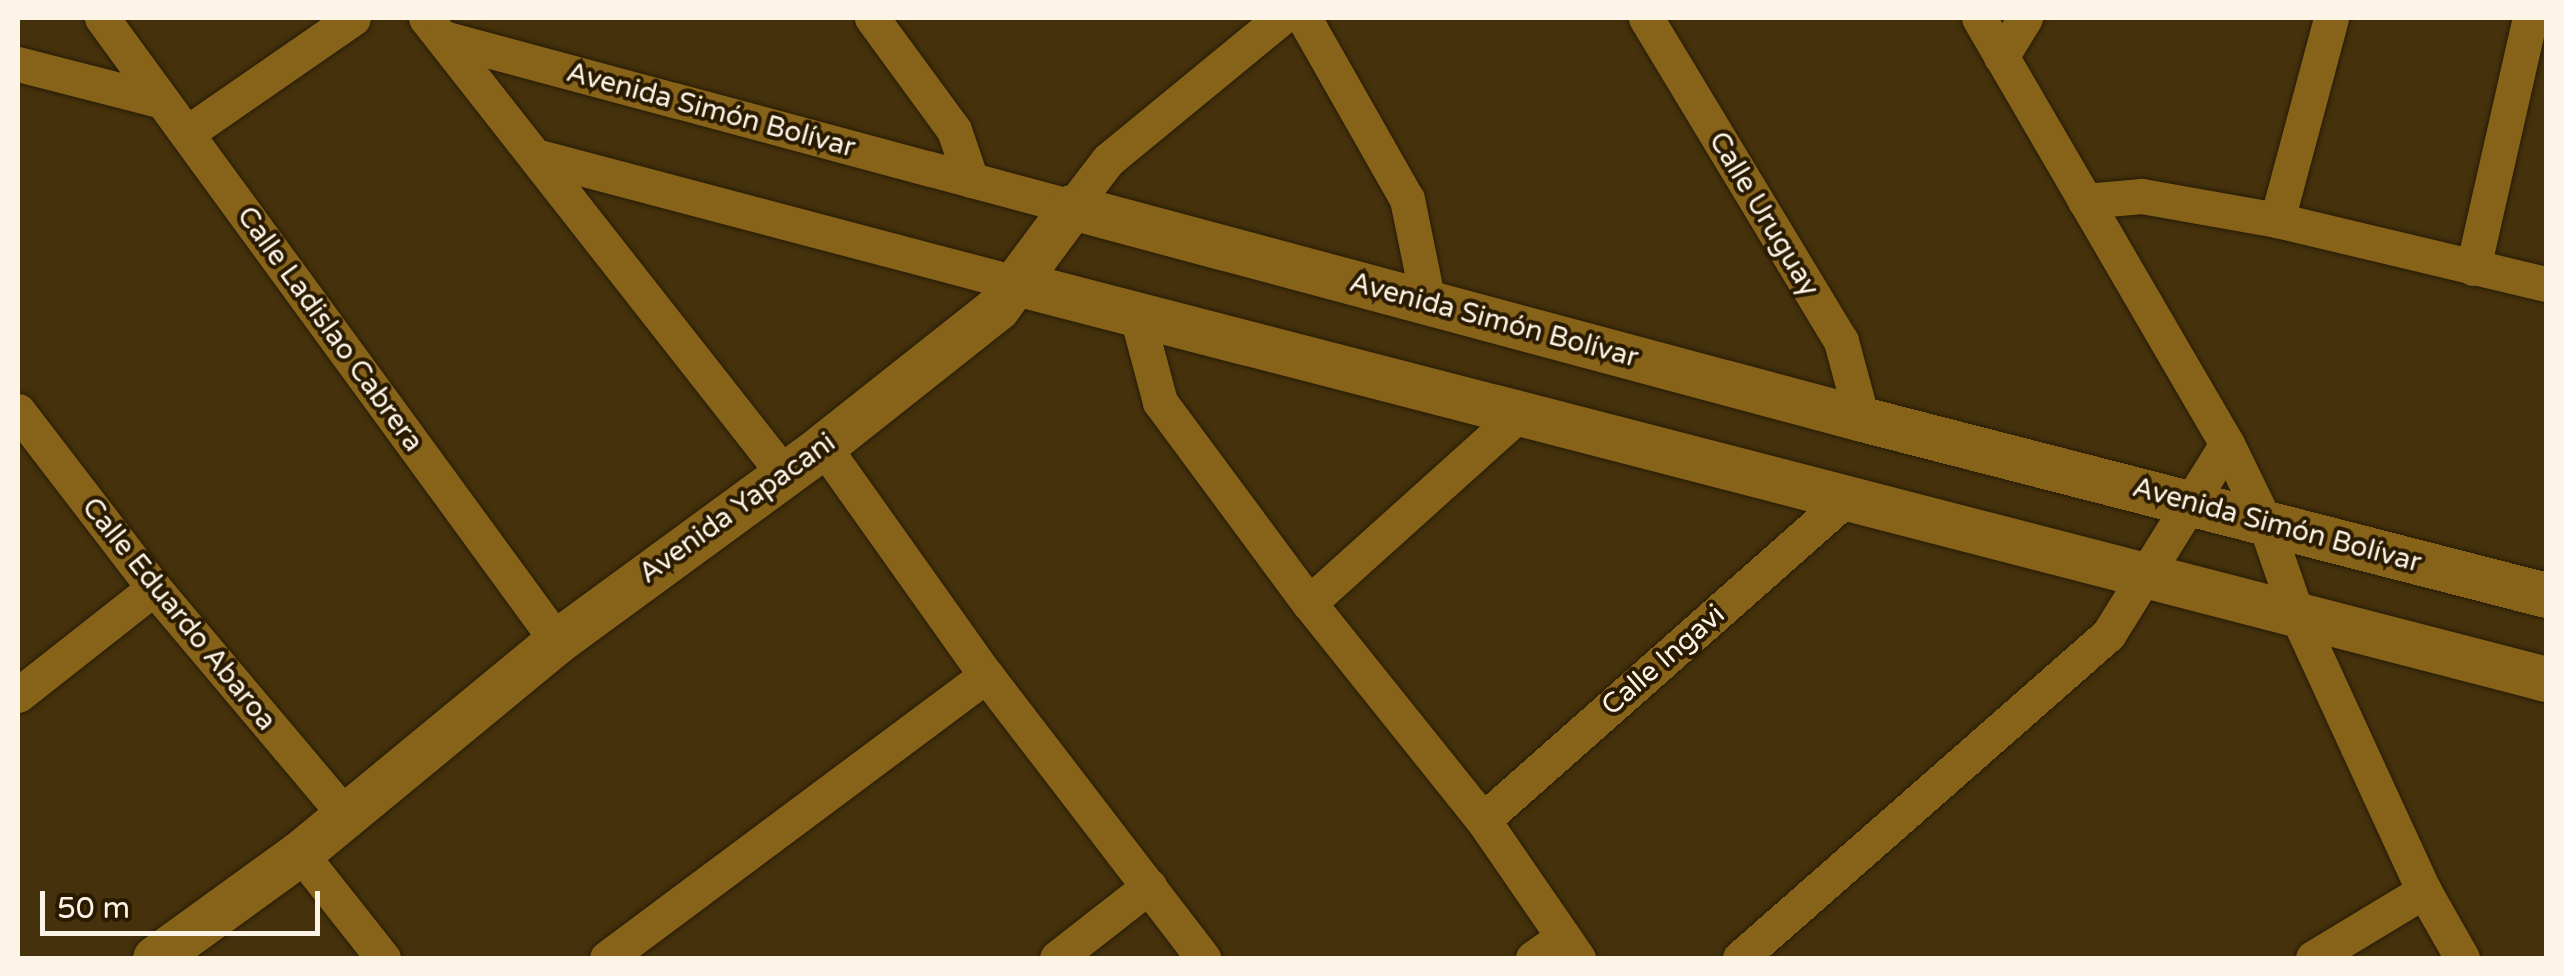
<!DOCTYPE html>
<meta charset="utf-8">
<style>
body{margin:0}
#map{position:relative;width:2564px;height:976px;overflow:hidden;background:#45320c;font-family:"Varela Round",sans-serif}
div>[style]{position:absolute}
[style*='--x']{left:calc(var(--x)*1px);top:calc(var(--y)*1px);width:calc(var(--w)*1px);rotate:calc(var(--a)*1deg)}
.roads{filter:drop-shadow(0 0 2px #271b06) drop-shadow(0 0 2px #271b06)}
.minor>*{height:35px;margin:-17.5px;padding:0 17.5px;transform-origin:17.5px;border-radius:17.5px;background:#87631a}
.tertiary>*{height:45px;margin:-22.5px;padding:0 22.5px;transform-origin:22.5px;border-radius:22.5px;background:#87631a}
span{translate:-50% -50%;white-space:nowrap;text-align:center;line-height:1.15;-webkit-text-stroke:8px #291a00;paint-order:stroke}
.street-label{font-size:28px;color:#fcf4e7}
.frame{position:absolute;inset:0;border:20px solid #fcf4e7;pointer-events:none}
.scale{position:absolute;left:40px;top:891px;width:280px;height:45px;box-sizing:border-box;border:5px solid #fcf4e7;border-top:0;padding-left:12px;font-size:30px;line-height:35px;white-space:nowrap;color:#fcf4e7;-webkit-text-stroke:8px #291a00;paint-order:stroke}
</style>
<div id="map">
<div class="roads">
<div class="minor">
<div style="--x:102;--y:18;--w:771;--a:53.86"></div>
<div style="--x:426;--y:18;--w:580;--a:51.86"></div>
<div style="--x:872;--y:18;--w:139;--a:53.8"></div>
<div style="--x:954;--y:130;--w:53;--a:71.2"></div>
<div style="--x:1304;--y:18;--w:208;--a:60.4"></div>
<div style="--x:1407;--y:199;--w:105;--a:78.5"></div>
<div style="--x:1646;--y:18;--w:377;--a:58.9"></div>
<div style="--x:1841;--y:341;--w:81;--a:74.9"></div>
<div style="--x:1979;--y:18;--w:493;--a:59.8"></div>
<div style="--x:2227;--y:444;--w:85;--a:64"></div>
<div style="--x:2264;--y:520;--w:101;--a:70.8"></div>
<div style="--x:2297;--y:615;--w:304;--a:65.3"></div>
<div style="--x:2424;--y:891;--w:77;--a:60.4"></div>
<div style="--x:443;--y:38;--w:651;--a:15.04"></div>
<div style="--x:1072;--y:207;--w:59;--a:-52.5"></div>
<div style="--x:1108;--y:160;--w:224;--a:-39.4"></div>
<div style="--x:2001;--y:57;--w:46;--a:-58.4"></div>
<div style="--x:18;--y:64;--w:145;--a:14.4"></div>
<div style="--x:187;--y:133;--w:202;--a:-34.7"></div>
<div style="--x:535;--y:156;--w:497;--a:14.8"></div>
<div style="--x:2085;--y:201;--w:57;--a:-5"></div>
<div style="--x:2142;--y:196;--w:137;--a:10.1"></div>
<div style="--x:2277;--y:220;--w:277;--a:13.4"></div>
<div style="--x:2277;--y:220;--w:209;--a:-75"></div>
<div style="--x:2473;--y:268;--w:256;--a:-77.2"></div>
<div style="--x:1137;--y:316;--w:89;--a:75"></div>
<div style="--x:1160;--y:402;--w:250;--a:53.5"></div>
<div style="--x:1309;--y:603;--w:278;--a:51.3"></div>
<div style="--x:1483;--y:820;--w:168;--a:55.5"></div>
<div style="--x:18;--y:411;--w:223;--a:52.5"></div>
<div style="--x:154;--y:588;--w:297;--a:49.9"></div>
<div style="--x:823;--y:446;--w:281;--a:54.6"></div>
<div style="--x:986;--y:675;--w:357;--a:52.5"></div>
<div style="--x:1309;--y:603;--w:280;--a:-42"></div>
<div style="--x:18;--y:695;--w:173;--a:-38.2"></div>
<div style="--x:1483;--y:820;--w:482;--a:-41.5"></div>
<div style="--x:300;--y:853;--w:134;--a:51.7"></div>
<div style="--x:607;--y:958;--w:473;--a:-36.7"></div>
<div style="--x:1057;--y:958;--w:117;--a:-38"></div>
<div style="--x:1533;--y:958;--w:37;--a:-35"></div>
<div style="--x:1740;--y:958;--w:490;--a:-41.3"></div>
<div style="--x:2108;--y:635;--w:225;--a:-58.1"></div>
<div style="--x:2313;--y:958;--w:130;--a:-31.1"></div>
</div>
<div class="tertiary">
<div style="--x:1016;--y:283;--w:1580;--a:14.51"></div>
<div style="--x:155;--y:958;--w:179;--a:-35.9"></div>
<div style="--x:300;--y:853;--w:333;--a:-39.5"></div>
<div style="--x:557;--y:641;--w:330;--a:-36.2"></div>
<div style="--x:823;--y:446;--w:222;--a:-38.4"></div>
<div style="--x:997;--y:308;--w:126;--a:-53.4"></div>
<div style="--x:1072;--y:207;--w:818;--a:15.02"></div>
<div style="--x:1862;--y:419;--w:706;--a:14.43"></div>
</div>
</div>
<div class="street-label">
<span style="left:711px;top:110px;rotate:15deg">Avenida Simón Bolívar</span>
<span style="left:1764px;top:214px;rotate:59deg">Calle Uruguay</span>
<span style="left:1494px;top:320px;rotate:15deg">Avenida Simón Bolívar</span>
<span style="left:330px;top:329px;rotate:54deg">Calle Ladislao Cabrera</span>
<span style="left:737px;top:508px;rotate:-36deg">Avenida Yapacani</span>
<span style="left:2277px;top:525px;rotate:15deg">Avenida Simón Bolívar</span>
<span style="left:179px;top:614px;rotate:51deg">Calle Eduardo Abaroa</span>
<span style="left:1663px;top:660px;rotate:-41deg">Calle Ingavi</span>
</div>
<div class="frame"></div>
<div class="scale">50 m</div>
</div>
